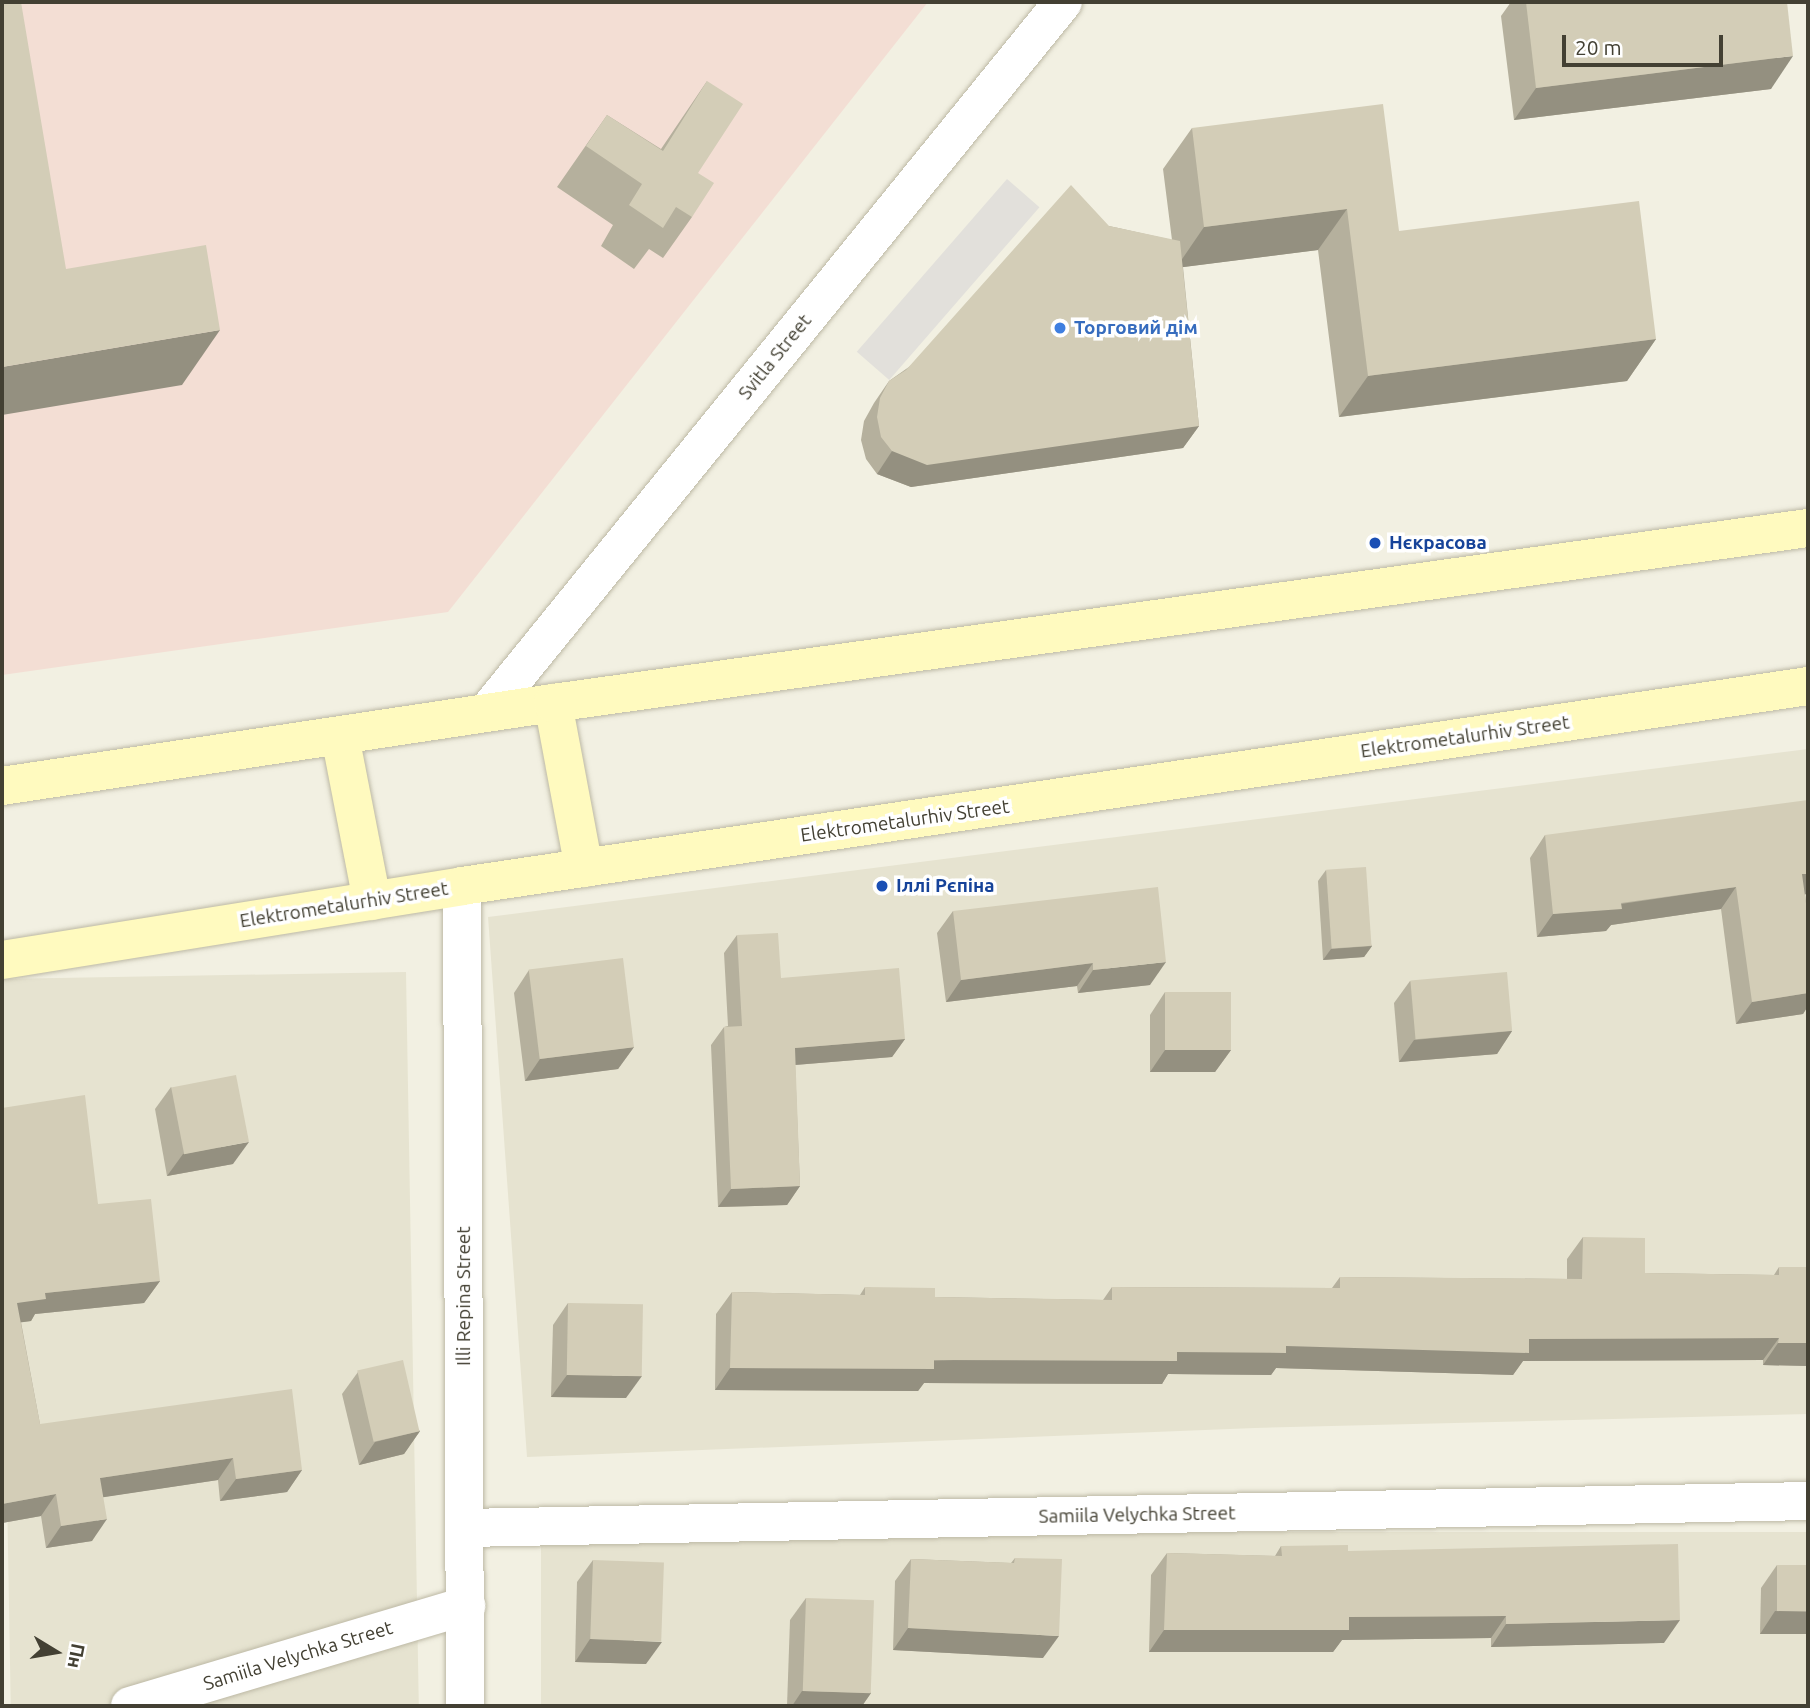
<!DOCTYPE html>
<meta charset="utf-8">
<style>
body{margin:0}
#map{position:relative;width:1810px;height:1708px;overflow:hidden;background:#f2f0e2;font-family:Ubuntu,sans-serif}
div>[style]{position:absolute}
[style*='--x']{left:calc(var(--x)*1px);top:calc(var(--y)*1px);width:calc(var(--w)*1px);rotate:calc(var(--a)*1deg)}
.residential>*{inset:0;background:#e6e3d0;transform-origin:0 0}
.medical>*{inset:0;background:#f3ded4}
.parking>*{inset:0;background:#e2e0db;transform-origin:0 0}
.roads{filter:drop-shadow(0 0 2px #bdb9a5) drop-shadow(0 0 2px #bdb9a5)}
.minor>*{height:38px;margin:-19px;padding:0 19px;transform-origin:19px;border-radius:19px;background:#fff}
.tertiary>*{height:38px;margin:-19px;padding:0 19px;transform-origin:19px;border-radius:19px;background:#fff}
.secondary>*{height:38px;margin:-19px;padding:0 19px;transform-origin:19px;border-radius:19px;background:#fffabf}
.wall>*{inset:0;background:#b5b09d}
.shaded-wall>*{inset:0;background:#949080}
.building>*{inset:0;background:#d3cdb7;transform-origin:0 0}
.dots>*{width:19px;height:19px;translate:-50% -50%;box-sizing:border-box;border:4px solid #fff;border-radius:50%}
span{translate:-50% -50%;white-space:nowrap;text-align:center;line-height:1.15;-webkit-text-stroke:7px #fff;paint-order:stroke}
.shop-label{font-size:19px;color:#366cbe;font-weight:700}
.left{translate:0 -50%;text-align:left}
.street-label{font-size:19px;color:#434033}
.transit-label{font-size:19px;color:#164399;font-weight:700}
.frame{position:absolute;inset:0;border:4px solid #434033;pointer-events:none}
.north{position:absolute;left:21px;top:1617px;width:70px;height:70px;-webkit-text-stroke:5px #fff;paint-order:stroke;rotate:101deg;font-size:19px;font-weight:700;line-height:28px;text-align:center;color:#434033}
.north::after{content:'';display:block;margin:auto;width:24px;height:32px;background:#434033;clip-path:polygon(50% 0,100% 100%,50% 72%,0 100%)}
.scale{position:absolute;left:1562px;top:35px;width:161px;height:32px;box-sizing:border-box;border:4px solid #434033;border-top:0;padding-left:9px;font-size:21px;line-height:24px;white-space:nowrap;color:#434033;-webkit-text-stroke:5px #fff;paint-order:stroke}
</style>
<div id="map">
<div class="residential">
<div style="clip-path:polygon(1808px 749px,1808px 1414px,1255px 1428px,527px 1457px,488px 917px)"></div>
<div style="left:406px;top:972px;width:734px;height:408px;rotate:89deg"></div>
<div style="left:1808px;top:1532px;width:174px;height:1267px;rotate:90deg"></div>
</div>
<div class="medical">
<div style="clip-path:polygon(2px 2px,928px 2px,448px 612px,2px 675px)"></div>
</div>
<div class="parking">
<div style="left:1007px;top:179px;width:43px;height:229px;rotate:41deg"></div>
</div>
<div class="roads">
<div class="minor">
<div style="--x:465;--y:1528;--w:1343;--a:-1.15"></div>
<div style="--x:130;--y:1706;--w:351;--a:-16.6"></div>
</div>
<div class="tertiary">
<div style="--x:487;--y:712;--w:914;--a:-50.95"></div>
<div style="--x:462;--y:886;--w:820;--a:89.79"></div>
</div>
<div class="secondary">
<div style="--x:553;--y:703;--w:168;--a:79.4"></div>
<div style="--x:340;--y:736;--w:168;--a:79"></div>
<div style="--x:2;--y:786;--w:557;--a:-8.57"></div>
<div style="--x:553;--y:703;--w:1267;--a:-7.94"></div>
<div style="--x:2;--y:960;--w:466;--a:-9.1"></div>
<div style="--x:462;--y:886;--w:1361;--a:-8.45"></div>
</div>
</div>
<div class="wall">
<div style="clip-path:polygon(1511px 2px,1787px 2px,1771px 89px,1514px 120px,1501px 16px)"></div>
<div style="clip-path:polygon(707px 81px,698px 173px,692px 217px,663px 258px,649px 249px,634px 269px,601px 246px,613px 225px,557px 187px,607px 115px,661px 149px)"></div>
<div style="clip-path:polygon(1192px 128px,1399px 231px,1656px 339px,1627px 381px,1339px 417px,1318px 250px,1183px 267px,1199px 426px,1183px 448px,911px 487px,877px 474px,866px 459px,861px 440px,864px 421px,874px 403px,889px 381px,1109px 226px,1172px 240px,1163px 169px)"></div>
<div style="clip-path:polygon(1545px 835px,1808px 894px,1805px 894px,1808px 918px,1808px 1006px,1803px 1014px,1736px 1024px,1721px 909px,1611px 925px,1606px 931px,1537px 937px,1530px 858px)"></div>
<div style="clip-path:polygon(1326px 870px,1372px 946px,1364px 957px,1323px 960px,1318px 881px)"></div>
<div style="clip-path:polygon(953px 911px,1150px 985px,1078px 993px,1077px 986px,946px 1002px,937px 933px)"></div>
<div style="clip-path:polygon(737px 935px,781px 978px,905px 1039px,892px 1057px,795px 1065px,800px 1186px,787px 1205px,718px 1207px,711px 1045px,724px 1027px,728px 1026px,724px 953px)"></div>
<div style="clip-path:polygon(529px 970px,634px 1047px,618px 1069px,525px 1081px,514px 993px)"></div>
<div style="clip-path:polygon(1410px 981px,1512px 1031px,1497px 1054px,1399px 1062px,1394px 1003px)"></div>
<div style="clip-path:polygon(1165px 992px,1231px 1050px,1215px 1072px,1150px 1072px,1150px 1015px)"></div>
<div style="clip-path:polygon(171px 1087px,233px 1164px,167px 1176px,155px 1109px)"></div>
<div style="clip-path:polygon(2px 1108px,98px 1204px,160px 1281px,144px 1303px,35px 1314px,31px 1321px,21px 1322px,40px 1424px,302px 1470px,287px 1492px,220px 1501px,218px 1480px,103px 1497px,92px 1541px,46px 1548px,41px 1516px,2px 1523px)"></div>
<div style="clip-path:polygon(1583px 1237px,1645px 1273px,1774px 1275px,1779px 1267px,1808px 1267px,1808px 1366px,1763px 1365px,1763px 1360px,1523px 1361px,1513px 1375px,1276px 1368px,1271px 1375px,1168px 1374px,1162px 1384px,924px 1383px,918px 1391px,715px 1390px,716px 1314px,732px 1292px,860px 1295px,865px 1287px,935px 1297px,1103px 1300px,1112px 1287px,1332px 1288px,1340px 1277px,1567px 1279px,1567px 1259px)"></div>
<div style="clip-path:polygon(568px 1303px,626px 1398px,551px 1397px,553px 1325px)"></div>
<div style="clip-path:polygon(358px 1372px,420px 1431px,404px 1454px,359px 1465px,342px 1394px)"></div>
<div style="clip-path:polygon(1281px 1546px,1348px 1551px,1664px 1643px,1491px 1647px,1491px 1638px,1342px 1640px,1333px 1652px,1149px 1652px,1151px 1575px,1167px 1553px,1275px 1556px)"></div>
<div style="clip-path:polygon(1015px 1558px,1043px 1658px,893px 1650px,895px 1581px,911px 1559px,1011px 1563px)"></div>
<div style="clip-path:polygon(593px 1560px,646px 1664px,575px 1662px,577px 1582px)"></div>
<div style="clip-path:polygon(1777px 1565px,1808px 1565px,1808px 1634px,1760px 1634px,1761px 1588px)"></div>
<div style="clip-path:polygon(806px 1598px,871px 1693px,862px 1706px,787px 1706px,790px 1620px)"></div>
</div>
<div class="shaded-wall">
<div style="clip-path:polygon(1793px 56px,1771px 89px,1514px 120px,1536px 88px)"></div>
<div style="clip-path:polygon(1347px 209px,1318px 250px,1176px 268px,1204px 227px)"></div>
<div style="clip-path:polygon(220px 330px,182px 385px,2px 415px,2px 367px)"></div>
<div style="clip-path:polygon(1656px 339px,1627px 381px,1339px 417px,1368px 376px)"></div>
<div style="clip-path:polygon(1199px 426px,1183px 448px,911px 487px,877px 474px,892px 451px)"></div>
<div style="clip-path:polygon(1802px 874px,1808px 874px,1808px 894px,1787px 897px)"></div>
<div style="clip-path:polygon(1736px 887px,1721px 909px,1611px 925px,1606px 931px,1537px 937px,1553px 914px)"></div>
<div style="clip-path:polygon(1372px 946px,1364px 957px,1323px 960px,1331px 949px)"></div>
<div style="clip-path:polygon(1166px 962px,1150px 985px,1078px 993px,1093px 970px)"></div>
<div style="clip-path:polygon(1093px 963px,1077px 986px,946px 1002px,961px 980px)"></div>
<div style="clip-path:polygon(1808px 993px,1808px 1006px,1803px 1014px,1736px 1024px,1752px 1002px)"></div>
<div style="clip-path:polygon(1512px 1031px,1497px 1054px,1399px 1062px,1414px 1040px)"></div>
<div style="clip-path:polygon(905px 1039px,892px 1057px,782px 1066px,795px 1048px)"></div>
<div style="clip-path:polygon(634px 1047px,618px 1069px,525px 1081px,540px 1059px)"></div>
<div style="clip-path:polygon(1165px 1050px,1231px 1050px,1215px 1072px,1150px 1072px)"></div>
<div style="clip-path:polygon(249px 1142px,233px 1164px,167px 1176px,183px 1154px)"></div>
<div style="clip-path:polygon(800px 1186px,787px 1205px,718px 1207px,731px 1189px)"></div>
<div style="clip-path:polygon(160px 1281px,144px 1303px,35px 1314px,31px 1321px,2px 1325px,17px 1303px,45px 1293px)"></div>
<div style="clip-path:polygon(1779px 1338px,1763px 1360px,1523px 1361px,1513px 1375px,1276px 1368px,1271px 1375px,1168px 1374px,1162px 1384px,924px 1383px,918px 1391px,715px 1390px,730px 1368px,1177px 1352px,1286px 1346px,1529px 1339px)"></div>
<div style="clip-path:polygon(1778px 1343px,1808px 1343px,1808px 1366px,1763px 1365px)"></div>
<div style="clip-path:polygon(567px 1375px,642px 1376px,626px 1398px,551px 1397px)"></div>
<div style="clip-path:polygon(420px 1431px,404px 1454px,359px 1465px,375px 1442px)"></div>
<div style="clip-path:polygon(233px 1458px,218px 1480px,85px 1500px,100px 1478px)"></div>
<div style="clip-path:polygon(302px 1470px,287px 1492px,220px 1501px,236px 1479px)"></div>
<div style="clip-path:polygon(56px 1494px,41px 1516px,2px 1523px,2px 1504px)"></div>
<div style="clip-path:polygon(107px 1519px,92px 1541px,46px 1548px,61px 1526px)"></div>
<div style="clip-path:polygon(1775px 1611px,1808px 1612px,1808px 1634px,1760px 1634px)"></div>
<div style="clip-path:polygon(1506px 1616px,1491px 1638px,1342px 1640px,1333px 1652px,1149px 1652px,1164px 1630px,1349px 1617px)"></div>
<div style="clip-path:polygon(1680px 1620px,1664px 1643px,1491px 1647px,1506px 1624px)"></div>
<div style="clip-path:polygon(908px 1628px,1059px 1636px,1043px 1658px,893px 1650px)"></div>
<div style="clip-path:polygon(590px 1639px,662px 1642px,646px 1664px,575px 1662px)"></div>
<div style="clip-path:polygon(802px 1691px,871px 1693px,862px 1706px,792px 1706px)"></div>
</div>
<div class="building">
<div style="clip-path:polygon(2px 2px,21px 2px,66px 269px,206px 245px,220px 330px,2px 367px)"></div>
<div style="clip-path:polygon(1526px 2px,1787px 2px,1793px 56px,1536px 88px)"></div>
<div style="clip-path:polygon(707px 81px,743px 104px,698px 173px,714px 183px,692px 217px,676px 207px,663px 228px,629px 205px,642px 184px,586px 146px,607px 115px,663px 151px)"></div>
<div style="clip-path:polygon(1383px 104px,1399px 231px,1639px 201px,1656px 339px,1368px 376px,1347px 209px,1204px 227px,1192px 128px)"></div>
<div style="clip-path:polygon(1071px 185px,1109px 226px,1180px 241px,1199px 426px,927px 465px,892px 451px,881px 437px,877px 417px,880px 398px,889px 381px,906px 370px)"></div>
<div style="clip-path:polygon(1808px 800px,1808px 874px,1802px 874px,1808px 918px,1808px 993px,1752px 1002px,1736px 887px,1621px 903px,1622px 909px,1553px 914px,1545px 835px)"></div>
<div style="left:1366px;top:867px;width:79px;height:40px;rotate:86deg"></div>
<div style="clip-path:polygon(1158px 887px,1166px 962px,1093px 970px,1093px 963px,961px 980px,953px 911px)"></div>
<div style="clip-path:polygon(778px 933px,781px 978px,899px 968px,905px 1039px,795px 1048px,800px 1186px,731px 1189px,724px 1027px,742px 1026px,737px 935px)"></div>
<div style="left:623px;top:958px;width:90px;height:95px;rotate:83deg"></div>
<div style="left:1507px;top:972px;width:59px;height:97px;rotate:85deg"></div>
<div style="left:1165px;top:992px;width:66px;height:58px"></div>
<div style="left:236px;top:1075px;width:68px;height:66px;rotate:79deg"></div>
<div style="clip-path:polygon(85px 1095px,98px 1204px,151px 1199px,160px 1281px,45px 1293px,46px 1299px,17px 1303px,40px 1424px,292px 1389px,302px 1470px,236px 1479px,233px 1458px,100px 1478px,107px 1519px,61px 1526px,56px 1494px,2px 1504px,2px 1108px)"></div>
<div style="clip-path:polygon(1583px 1237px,1645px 1238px,1645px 1273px,1779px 1275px,1779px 1267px,1808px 1267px,1808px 1343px,1778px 1343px,1779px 1338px,1529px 1339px,1529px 1353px,1286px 1346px,1286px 1353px,1177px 1352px,1177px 1361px,934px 1360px,934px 1369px,730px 1368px,732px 1292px,865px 1295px,865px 1287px,935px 1288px,935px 1297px,1112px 1300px,1112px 1287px,1340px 1288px,1340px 1277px,1582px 1279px)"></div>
<div style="left:568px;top:1303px;width:75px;height:72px;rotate:1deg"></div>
<div style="left:403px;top:1360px;width:73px;height:47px;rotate:77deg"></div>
<div style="clip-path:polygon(1678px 1544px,1680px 1620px,1506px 1624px,1506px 1616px,1349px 1617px,1349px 1630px,1164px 1630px,1167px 1553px,1282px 1556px,1281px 1546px,1348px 1545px,1348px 1551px)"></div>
<div style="clip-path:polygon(1015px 1558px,1062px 1559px,1059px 1636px,908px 1628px,911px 1559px,1014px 1563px)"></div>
<div style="left:593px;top:1560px;width:71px;height:79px;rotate:2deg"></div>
<div style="left:1777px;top:1565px;width:31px;height:46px"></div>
<div style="left:806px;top:1598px;width:68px;height:93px;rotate:2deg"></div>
</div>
<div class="dots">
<div style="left:1060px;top:328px;background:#3f7fe0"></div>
<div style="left:1375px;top:543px;background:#1a4fb4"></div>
<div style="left:882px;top:886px;background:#1a4fb4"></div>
</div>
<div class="shop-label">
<span class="left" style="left:1074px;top:328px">Торговий дім</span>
</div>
<div class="street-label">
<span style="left:775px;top:357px;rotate:-51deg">Svitla Street</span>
<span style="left:1465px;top:737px;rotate:-8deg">Elektrometalurhiv Street</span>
<span style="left:905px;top:821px;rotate:-8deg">Elektrometalurhiv Street</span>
<span style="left:344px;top:905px;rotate:-9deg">Elektrometalurhiv Street</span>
<span style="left:464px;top:1296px;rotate:-90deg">Illi Repina Street</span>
<span style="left:1137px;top:1515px;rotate:-1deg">Samiila Velychka Street</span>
<span style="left:298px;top:1656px;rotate:-17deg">Samiila Velychka Street</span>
</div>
<div class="transit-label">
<span class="left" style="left:1389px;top:543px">Нєкрасова</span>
<span class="left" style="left:896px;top:886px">Іллі Рєпіна</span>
</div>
<div class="frame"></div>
<div class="north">Пн</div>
<div class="scale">20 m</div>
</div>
